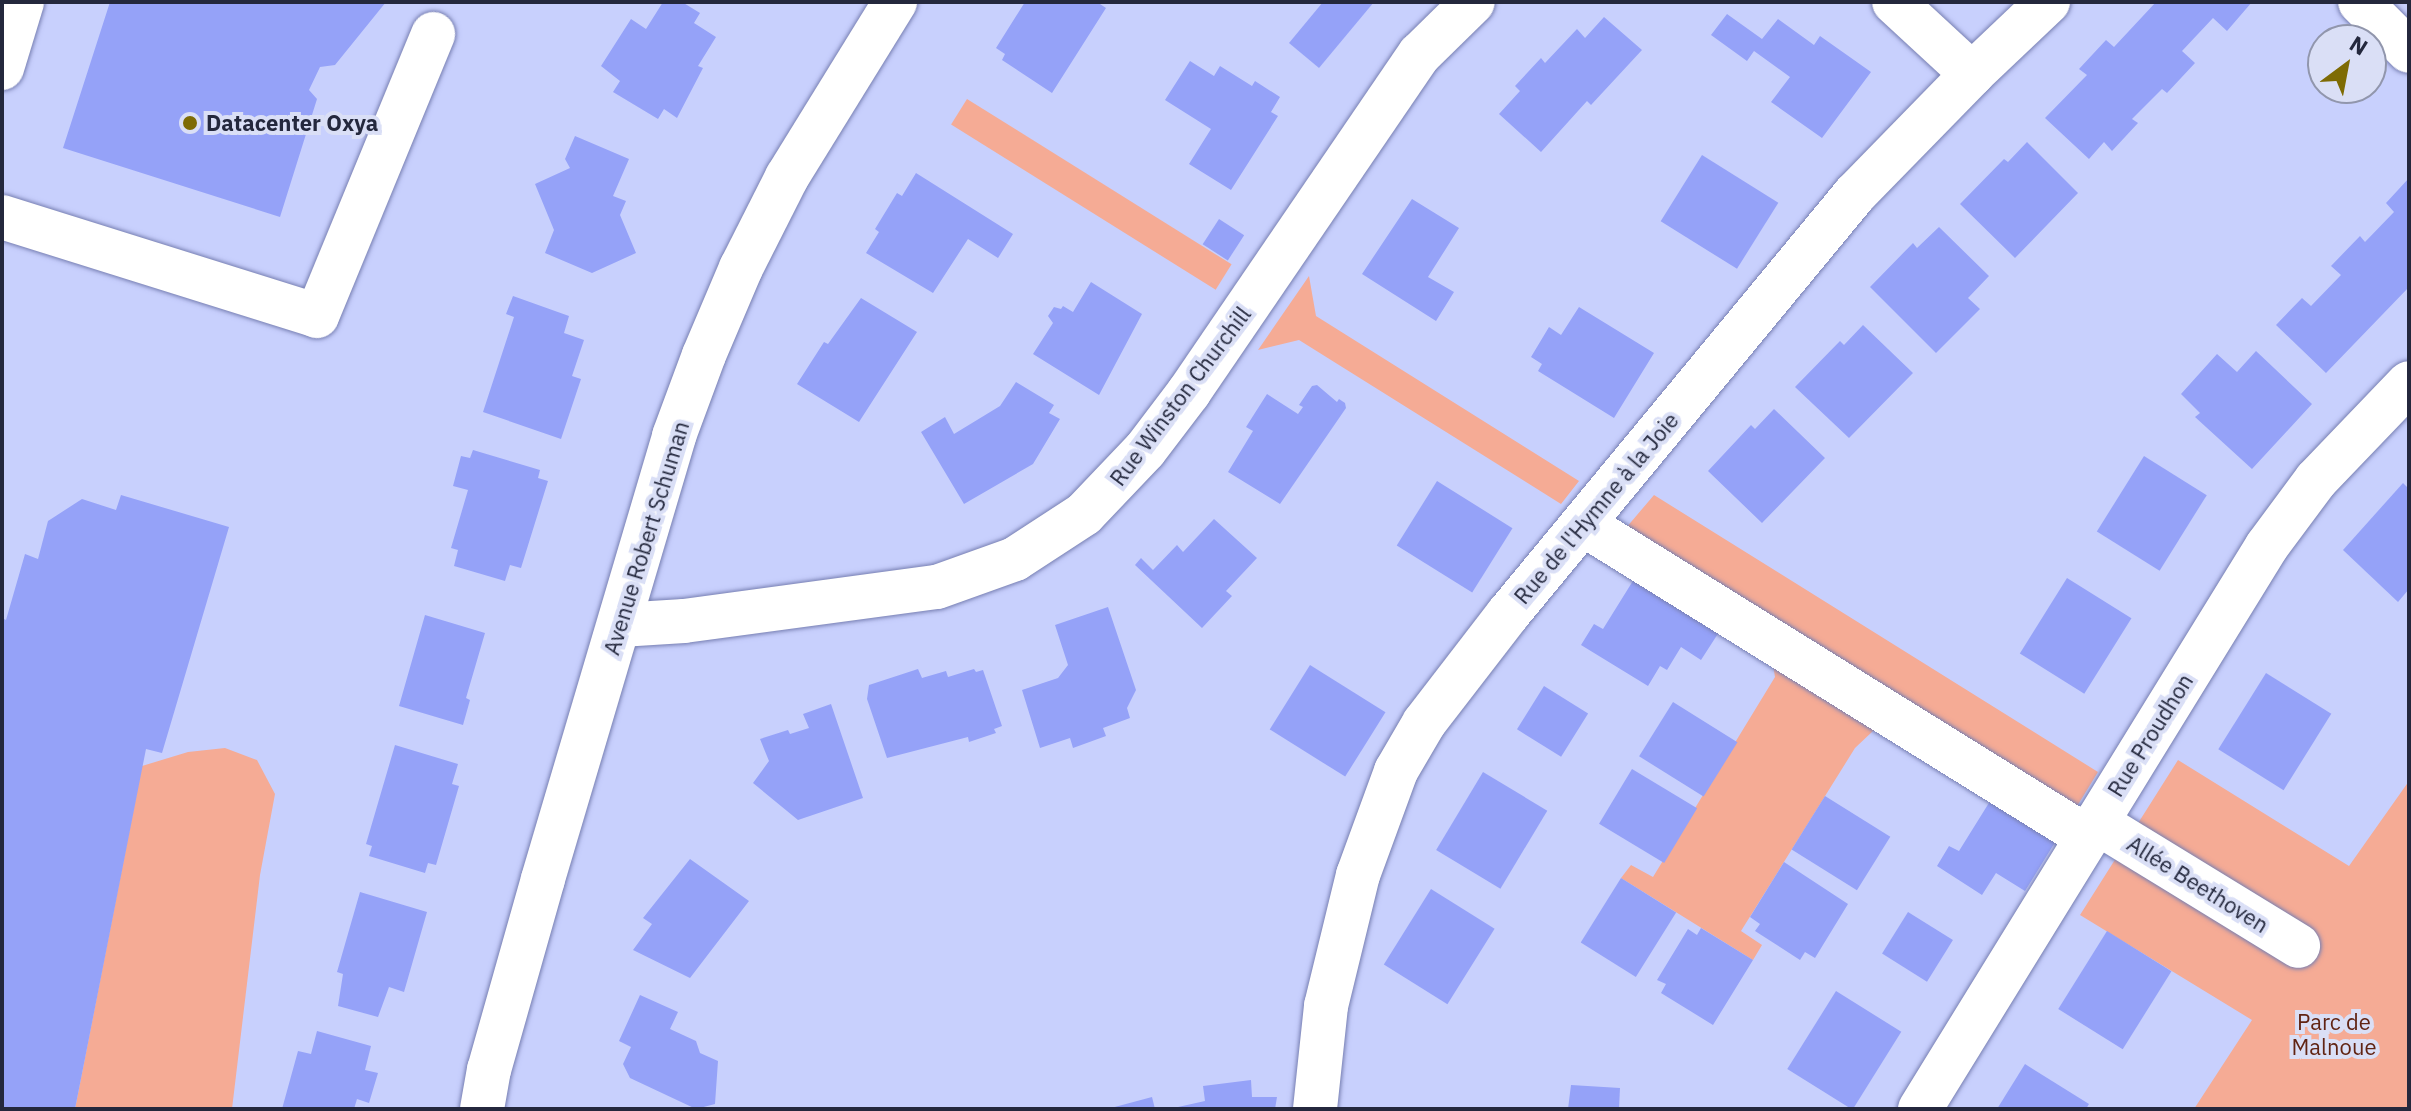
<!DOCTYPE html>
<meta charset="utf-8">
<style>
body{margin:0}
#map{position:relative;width:2411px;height:1111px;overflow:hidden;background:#c8d0fd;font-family:"IBM Plex Sans",sans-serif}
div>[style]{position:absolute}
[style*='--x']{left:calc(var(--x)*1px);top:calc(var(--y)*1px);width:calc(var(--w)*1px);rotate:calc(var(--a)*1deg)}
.green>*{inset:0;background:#f5ab95;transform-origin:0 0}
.building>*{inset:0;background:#95a2f8;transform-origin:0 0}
.roads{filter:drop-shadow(0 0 2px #777fb2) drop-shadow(0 0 2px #777fb2)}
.minor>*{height:44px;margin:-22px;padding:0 22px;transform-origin:22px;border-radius:22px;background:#fff}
.dots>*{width:22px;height:22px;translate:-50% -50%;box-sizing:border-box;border:4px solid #dadff6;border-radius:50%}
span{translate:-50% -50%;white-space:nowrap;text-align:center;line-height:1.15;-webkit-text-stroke:8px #dadff6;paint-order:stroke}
.poi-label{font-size:22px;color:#24283d;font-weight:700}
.left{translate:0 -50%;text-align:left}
.street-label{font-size:22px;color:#24283d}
.park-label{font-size:22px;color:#612413}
.frame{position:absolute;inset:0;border:4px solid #24283d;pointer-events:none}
.north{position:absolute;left:2307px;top:24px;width:80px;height:80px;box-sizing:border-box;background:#dadff6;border:2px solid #9196ac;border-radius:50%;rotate:32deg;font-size:22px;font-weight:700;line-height:32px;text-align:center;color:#24283d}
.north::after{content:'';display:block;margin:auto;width:28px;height:36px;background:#7e6b04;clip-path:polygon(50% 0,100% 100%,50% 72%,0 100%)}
</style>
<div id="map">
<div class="green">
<div style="left:967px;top:99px;width:312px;height:30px;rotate:32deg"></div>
<div style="clip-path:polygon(1309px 276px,1316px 316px,1579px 481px,1561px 504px,1299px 340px,1258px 350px)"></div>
<div style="clip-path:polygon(1654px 495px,2098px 772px,2057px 839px,1879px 731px,1873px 731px,1855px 748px,1741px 931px,1762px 945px,1753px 960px,1621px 878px,1631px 865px,1653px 877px,1775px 677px,1773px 665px,1603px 555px)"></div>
<div style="clip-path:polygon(225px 748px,257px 760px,275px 794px,260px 875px,232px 1109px,75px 1109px,142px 766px,188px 752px)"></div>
<div style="clip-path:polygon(2178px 760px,2349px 866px,2409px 781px,2409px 1109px,2194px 1109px,2252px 1020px,2080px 915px)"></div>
</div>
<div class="building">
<div style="clip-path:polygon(110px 2px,386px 2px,335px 65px,320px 67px,309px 90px,317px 99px,280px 217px,63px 148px)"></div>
<div style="clip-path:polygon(663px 2px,682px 2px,700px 13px,694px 23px,716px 37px,698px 66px,703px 68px,677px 118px,664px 109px,658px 119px,613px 92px,620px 81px,601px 66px,631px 19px,646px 29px)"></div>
<div style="clip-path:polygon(1025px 2px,1097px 2px,1106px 8px,1052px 93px,1002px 60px,1005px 54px,996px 48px)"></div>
<div style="clip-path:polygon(1323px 2px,1374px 2px,1319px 68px,1289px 43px)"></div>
<div style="clip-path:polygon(2156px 2px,2252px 2px,2227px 31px,2213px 18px,2182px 51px,2195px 63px,2167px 93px,2162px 89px,2132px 119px,2138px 123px,2112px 151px,2104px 142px,2089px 159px,2045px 118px,2087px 75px,2079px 69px,2106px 40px,2114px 47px)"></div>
<div style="clip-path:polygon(1727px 14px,1762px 39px,1778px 19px,1814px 45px,1820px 36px,1871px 72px,1822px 138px,1771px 102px,1790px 77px,1754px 51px,1747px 61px,1711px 35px)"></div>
<div style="clip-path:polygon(1604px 17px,1642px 50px,1591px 105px,1587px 101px,1541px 152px,1499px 114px,1520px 91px,1515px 86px,1541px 58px,1545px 63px,1577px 29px,1585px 38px)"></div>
<div style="clip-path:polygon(1190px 61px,1214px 76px,1220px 66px,1252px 86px,1255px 81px,1280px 97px,1271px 112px,1278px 116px,1231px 190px,1189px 164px,1211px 129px,1165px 100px)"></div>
<div style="clip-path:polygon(575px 136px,629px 159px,613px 196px,626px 201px,620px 215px,636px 253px,592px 273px,545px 253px,554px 230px,535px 184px,570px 168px,565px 159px)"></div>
<div style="clip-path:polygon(2027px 142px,2078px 193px,2015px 258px,1960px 204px,2004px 159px,2008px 162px)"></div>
<div style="left:1702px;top:155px;width:90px;height:78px;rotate:32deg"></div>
<div style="clip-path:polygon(916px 173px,1013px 234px,998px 258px,968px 239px,933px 293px,866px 253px,879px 232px,875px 229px,897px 193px,902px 196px)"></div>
<div style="clip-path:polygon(2409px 178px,2409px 287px,2326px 373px,2276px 325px,2302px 298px,2311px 306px,2341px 275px,2331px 266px,2360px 236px,2365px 242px,2394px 212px,2386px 203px)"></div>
<div style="clip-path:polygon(1412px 199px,1459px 228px,1428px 277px,1454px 292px,1436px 321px,1362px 274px)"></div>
<div style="left:1219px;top:219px;width:30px;height:30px;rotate:33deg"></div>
<div style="clip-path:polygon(1939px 227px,1989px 276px,1968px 298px,1980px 309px,1936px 353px,1870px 287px,1913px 243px,1917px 248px)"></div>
<div style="clip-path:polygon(1091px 282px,1142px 314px,1099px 395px,1033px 354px,1053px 323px,1048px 316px,1054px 307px,1061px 309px,1063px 306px,1073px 312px)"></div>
<div style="clip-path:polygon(513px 296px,569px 316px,564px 333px,584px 340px,572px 376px,581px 379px,561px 439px,483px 412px,514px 317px,506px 314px)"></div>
<div style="clip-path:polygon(861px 298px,917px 332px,859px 422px,797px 384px,824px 342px,828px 344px)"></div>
<div style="clip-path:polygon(1579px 307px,1654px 353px,1614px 418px,1538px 371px,1542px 364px,1531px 357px,1549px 327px,1561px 335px)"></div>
<div style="clip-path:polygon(1863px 325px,1913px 373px,1849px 438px,1795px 387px,1840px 341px,1844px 345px)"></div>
<div style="clip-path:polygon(2256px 351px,2312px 404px,2252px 469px,2195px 417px,2200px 413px,2181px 394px,2217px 354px,2237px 372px)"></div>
<div style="clip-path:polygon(1016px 382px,1054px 405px,1049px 413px,1060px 419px,1033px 464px,964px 504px,921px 432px,945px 417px,954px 434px,1000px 406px)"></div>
<div style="clip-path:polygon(1317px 385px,1337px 402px,1339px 399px,1345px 403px,1346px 408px,1280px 504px,1228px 472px,1253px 431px,1246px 427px,1267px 394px,1298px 414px,1303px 407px,1299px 405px,1312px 386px)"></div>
<div style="clip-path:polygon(1774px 409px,1825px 458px,1762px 523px,1708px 471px,1751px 425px,1755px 429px)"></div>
<div style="clip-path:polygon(473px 450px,540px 470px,538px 478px,548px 481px,521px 568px,510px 565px,505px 581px,454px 566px,458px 550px,451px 548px,468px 490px,453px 486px,461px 456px,470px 458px)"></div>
<div style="left:2144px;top:456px;width:74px;height:89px;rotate:32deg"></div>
<div style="left:1437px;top:481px;width:89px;height:76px;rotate:32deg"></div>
<div style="clip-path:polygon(2403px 483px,2409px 489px,2409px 589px,2398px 602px,2343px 550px)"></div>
<div style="clip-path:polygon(121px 495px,229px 527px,162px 753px,146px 749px,75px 1109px,2px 1109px,2px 618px,6px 620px,25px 554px,38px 559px,48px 521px,82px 499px,116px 510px)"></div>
<div style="clip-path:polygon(1214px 519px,1257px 558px,1226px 591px,1232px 596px,1202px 628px,1135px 565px,1141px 558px,1153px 570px,1177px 545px,1183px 552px)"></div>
<div style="clip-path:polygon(1636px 576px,1721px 629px,1701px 660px,1681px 647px,1667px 670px,1660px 666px,1648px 686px,1581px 645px,1594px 624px,1603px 629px)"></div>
<div style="left:2067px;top:578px;width:76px;height:89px;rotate:32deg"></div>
<div style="clip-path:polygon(1108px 607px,1136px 690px,1127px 708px,1130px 718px,1103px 728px,1106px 736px,1073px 748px,1070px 738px,1040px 748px,1022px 690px,1058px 678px,1068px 665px,1055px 625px)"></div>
<div style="clip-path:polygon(425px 615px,485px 633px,466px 698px,470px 700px,463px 725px,399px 706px)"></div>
<div style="left:1310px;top:665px;width:89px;height:76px;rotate:32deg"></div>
<div style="clip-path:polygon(918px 669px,922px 678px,946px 671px,948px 677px,974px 669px,976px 672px,983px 670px,1002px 726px,994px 729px,996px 733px,969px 742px,968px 737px,887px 758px,867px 699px,869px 685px)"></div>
<div style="left:2266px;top:673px;width:77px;height:90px;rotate:32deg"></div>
<div style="left:1544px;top:686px;width:52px;height:51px;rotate:32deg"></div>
<div style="left:1673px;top:702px;width:76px;height:64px;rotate:32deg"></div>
<div style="clip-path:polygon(831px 704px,863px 798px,798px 820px,753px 783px,769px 761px,760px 739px,788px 730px,790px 734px,809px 728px,803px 714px)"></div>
<div style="clip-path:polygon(395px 745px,458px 764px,452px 784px,459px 786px,436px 865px,428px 863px,425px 873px,369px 856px,372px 846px,366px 844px)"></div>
<div style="left:1632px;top:769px;width:76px;height:64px;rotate:31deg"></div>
<div style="left:1483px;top:772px;width:75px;height:91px;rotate:31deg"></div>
<div style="left:1825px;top:796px;width:77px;height:63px;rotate:32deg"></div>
<div style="clip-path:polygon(1992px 798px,2057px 839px,2025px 891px,1996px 873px,1982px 895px,1937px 866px,1949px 846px,1959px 851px)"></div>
<div style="clip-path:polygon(690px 859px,749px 901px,690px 978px,633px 950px,652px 924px,643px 918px)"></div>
<div style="clip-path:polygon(1784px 862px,1848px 904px,1815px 958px,1805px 952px,1800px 960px,1755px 931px,1760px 924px,1750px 917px)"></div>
<div style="left:1621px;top:878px;width:65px;height:76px;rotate:32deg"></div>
<div style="left:1431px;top:889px;width:75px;height:89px;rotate:32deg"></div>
<div style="clip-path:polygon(360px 892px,427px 912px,404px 992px,389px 987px,378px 1017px,338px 1006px,343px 974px,337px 972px)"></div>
<div style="left:1908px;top:912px;width:53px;height:49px;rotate:32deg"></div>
<div style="clip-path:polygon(1701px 928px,1753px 960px,1713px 1025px,1661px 993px,1666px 984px,1657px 980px,1688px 929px,1697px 935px)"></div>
<div style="left:2107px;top:931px;width:76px;height:92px;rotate:32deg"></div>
<div style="left:1836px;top:991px;width:77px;height:92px;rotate:32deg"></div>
<div style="clip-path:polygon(640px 995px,678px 1012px,670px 1029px,696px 1041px,700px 1053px,718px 1061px,715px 1104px,696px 1109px,630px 1078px,623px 1064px,631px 1047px,619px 1041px)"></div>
<div style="clip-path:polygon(317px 1031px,371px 1046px,365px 1070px,378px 1073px,369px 1103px,357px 1099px,354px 1109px,282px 1109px,298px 1051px,311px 1054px)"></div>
<div style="clip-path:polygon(2025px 1064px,2089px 1104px,2086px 1109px,1997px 1109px)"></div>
<div style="clip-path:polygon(1251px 1080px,1252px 1097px,1277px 1097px,1275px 1109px,1169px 1109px,1205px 1101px,1203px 1086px)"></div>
<div style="clip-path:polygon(1571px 1085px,1620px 1088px,1619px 1109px,1568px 1109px)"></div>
<div style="clip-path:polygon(1152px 1097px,1155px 1109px,1111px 1109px,1111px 1108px)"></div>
</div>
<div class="roads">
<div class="minor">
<div style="--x:1894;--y:2;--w:106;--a:42.7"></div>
<div style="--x:2360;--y:2;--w:69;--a:45"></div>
<div style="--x:2;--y:68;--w:69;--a:-73.1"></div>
<div style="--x:2;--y:217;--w:330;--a:17.4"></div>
<div style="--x:317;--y:316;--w:305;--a:-67.6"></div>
<div style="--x:1583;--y:524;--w:593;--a:31.84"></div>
<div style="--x:620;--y:625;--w:64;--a:-3.6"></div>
<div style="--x:684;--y:621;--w:255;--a:-7.7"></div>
<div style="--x:937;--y:587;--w:83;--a:-19.7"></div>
<div style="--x:1015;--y:559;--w:82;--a:-33.1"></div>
<div style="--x:1084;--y:514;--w:88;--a:-46.4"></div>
<div style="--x:1145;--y:450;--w:73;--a:-52.8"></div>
<div style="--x:1189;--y:392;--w:409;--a:-55.7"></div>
<div style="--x:1420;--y:54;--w:74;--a:-44.5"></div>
<div style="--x:2096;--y:822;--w:237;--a:31.5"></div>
<div style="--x:482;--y:1109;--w:40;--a:-80"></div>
<div style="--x:489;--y:1070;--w:198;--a:-74.2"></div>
<div style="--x:543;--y:879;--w:462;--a:-73.5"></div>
<div style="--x:674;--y:436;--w:86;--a:-69.7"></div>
<div style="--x:704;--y:355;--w:95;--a:-67"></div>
<div style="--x:741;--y:268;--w:102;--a:-63.2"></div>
<div style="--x:787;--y:177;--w:206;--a:-58.3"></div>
<div style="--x:1315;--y:1109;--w:104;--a:-83.9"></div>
<div style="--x:1326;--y:1006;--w:135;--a:-76.3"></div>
<div style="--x:1358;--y:875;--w:111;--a:-69.9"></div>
<div style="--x:1396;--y:771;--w:56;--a:-59.7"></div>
<div style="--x:1424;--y:723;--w:138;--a:-52.4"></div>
<div style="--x:1508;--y:614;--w:545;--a:-50.44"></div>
<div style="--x:1855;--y:194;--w:168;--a:-45.7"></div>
<div style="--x:1972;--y:74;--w:105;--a:-43.5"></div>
<div style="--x:1920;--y:1109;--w:661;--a:-58.35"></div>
<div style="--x:2267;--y:546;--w:82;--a:-53.4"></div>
<div style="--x:2316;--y:480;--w:134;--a:-46.2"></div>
</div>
</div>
<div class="dots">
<div style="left:190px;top:123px;background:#7e6b04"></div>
</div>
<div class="poi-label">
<span class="left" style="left:206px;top:123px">Datacenter Oxya</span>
</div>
<div class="street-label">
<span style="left:1180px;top:396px;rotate:-53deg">Rue Winston Churchill</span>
<span style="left:1596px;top:508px;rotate:-50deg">Rue de l'Hymne à la Joie</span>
<span style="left:646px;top:538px;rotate:-73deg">Avenue Robert Schuman</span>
<span style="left:2150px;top:735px;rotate:-58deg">Rue Proudhon</span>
<span style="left:2198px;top:884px;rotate:32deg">Allée Beethoven</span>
</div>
<div class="park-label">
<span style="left:2334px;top:1034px">Parc de<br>Malnoue</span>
</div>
<div class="frame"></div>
<div class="north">N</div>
</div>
